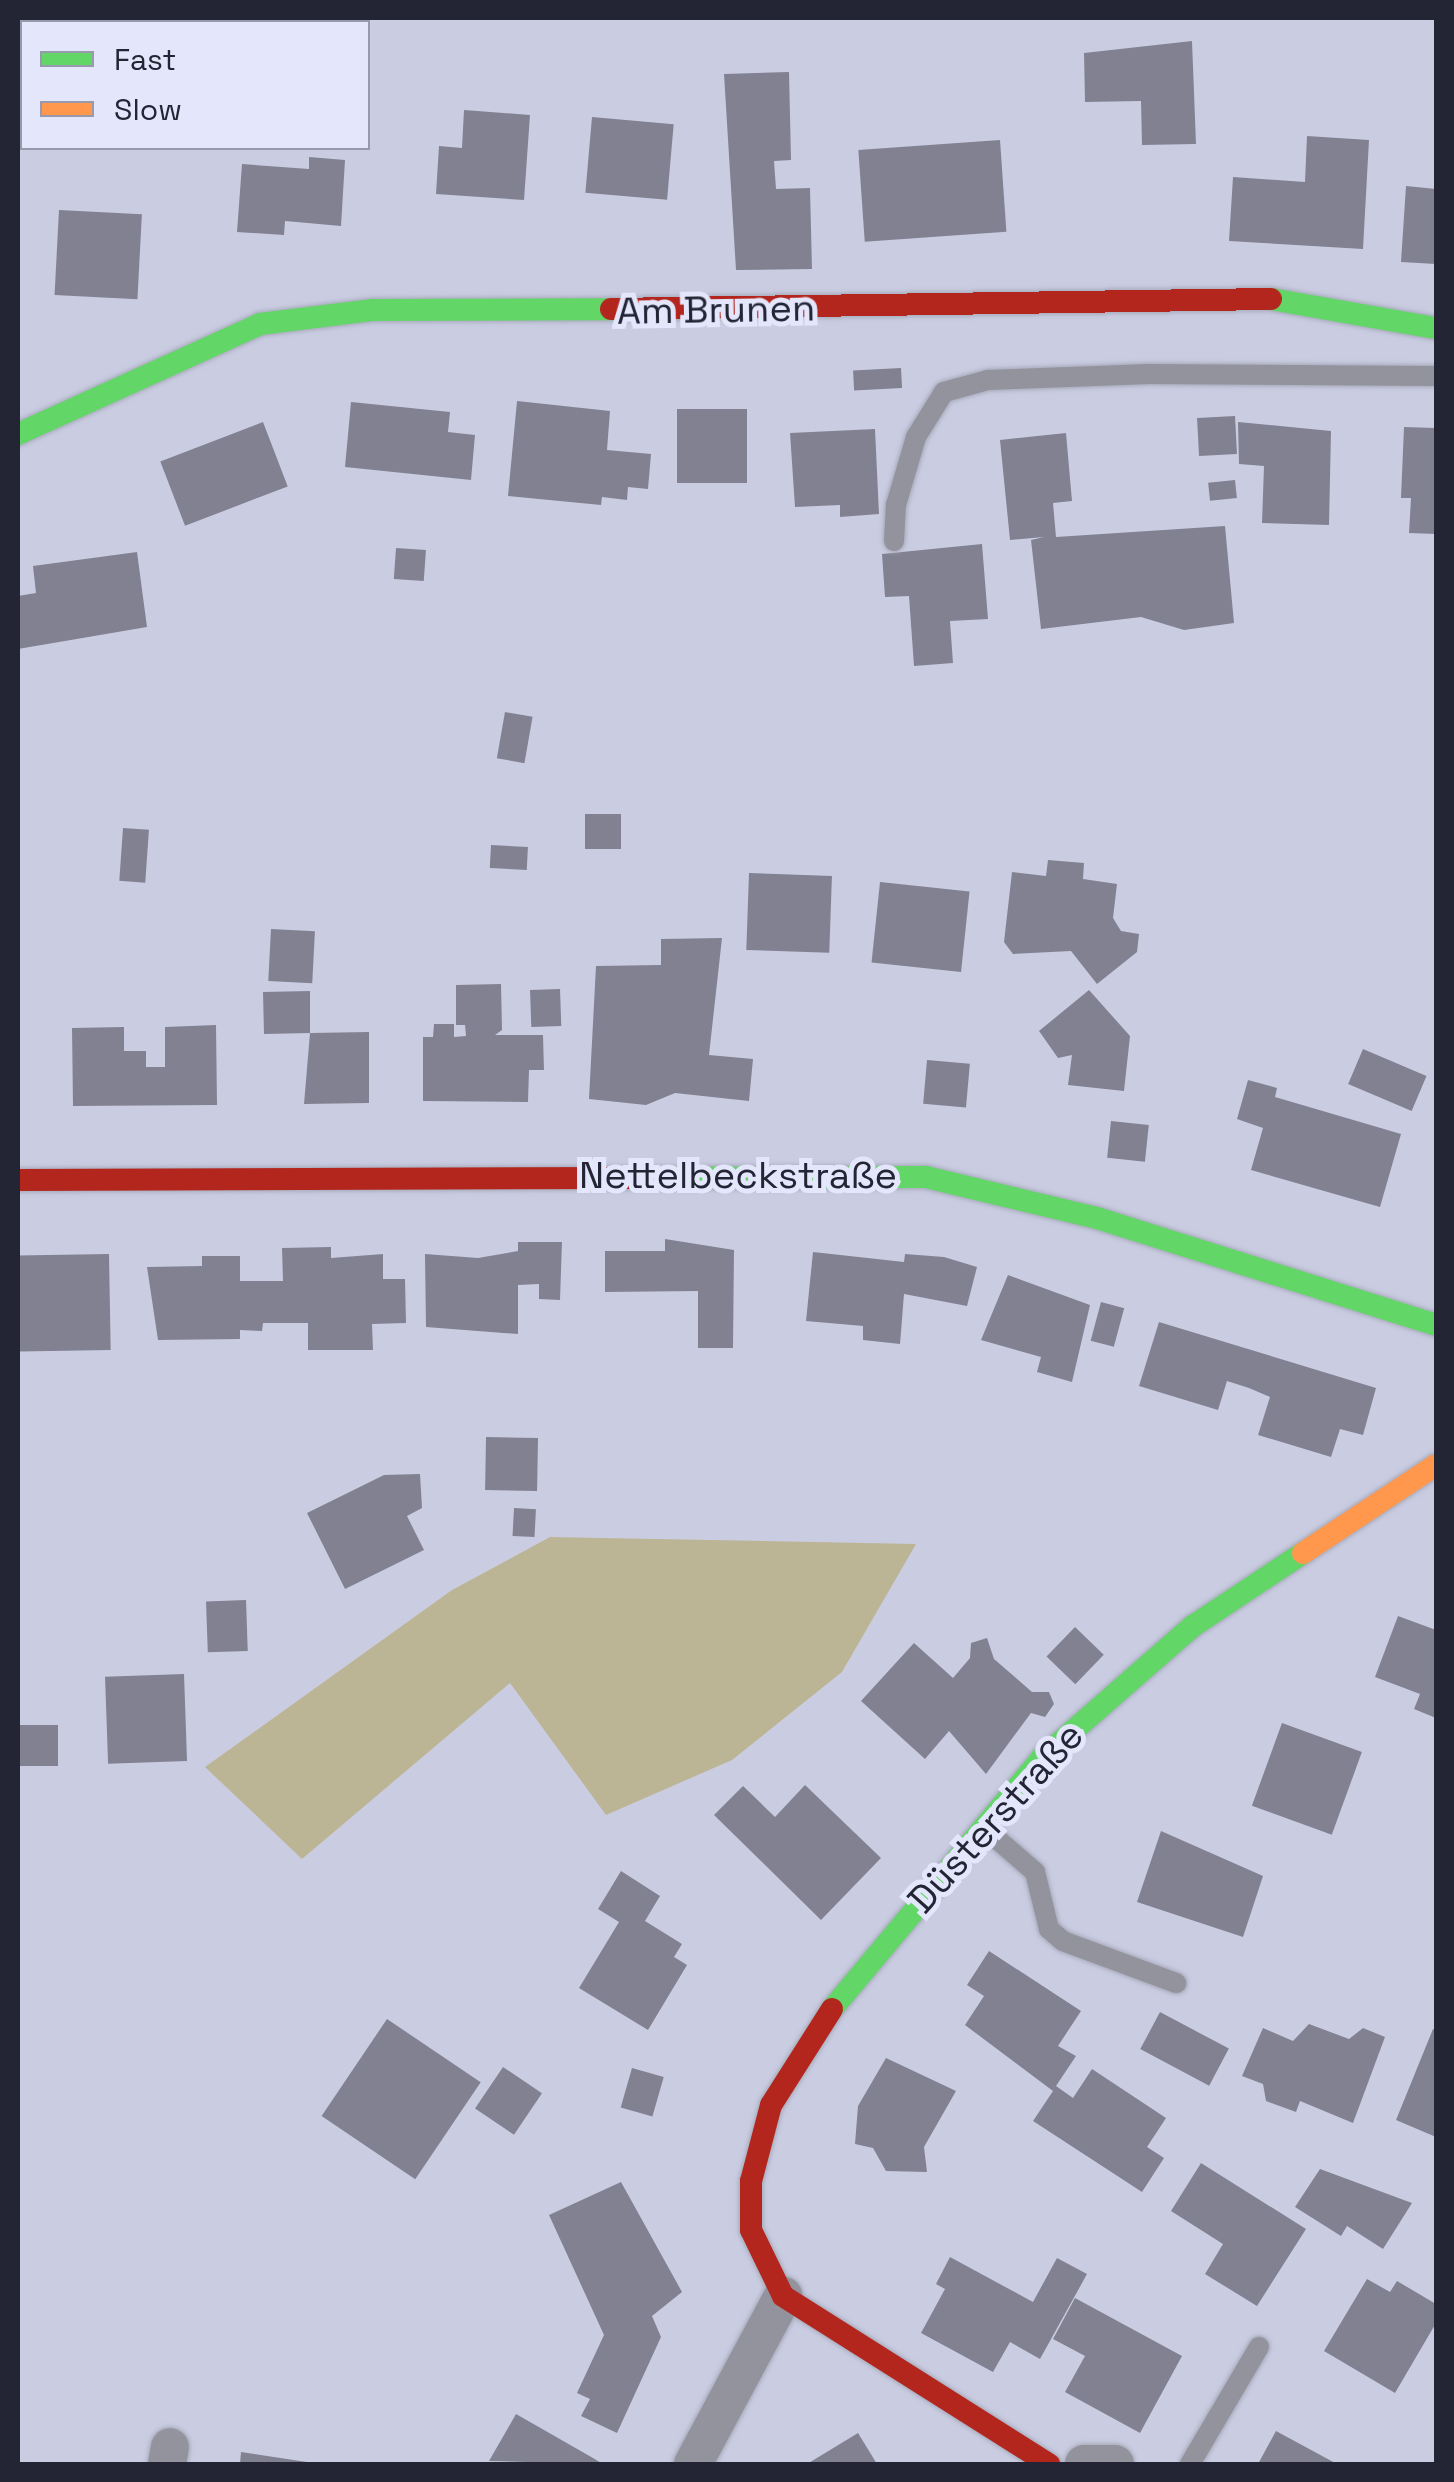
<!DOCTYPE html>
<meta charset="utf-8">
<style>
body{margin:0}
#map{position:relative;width:1454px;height:2482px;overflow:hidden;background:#cacde2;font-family:"Space Grotesk",sans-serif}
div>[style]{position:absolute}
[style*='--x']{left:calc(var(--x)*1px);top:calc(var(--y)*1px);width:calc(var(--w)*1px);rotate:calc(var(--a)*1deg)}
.green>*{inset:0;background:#bcb595}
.building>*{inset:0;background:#818191;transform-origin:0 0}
.roads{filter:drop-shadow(0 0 2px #a7aaba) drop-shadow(0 0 2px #a7aaba)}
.lane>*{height:20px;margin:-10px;padding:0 10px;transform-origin:10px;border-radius:10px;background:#92939d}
.street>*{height:38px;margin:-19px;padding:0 19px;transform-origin:19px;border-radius:19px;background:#92939d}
.fast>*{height:22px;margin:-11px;padding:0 11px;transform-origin:11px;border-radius:11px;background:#63d668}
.slow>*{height:22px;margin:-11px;padding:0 11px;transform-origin:11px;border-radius:11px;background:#ff974d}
.jam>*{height:22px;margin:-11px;padding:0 11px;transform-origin:11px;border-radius:11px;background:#b3261e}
span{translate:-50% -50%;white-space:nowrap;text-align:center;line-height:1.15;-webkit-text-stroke:10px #e4e7fc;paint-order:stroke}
.street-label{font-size:38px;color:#232534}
.frame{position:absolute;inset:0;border:20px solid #232534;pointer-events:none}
.legend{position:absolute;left:20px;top:20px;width:350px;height:130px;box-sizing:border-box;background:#e4e7fc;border:2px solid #9799ac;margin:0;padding:12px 18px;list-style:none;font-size:30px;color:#232534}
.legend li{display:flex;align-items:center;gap:20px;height:50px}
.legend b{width:50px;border:2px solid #9799ac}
</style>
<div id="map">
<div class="green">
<div style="clip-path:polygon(550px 1537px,916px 1544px,842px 1672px,732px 1760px,606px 1815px,510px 1683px,302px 1859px,205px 1767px,452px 1590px)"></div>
</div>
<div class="building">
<div style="clip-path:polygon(1192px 41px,1196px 144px,1142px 145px,1141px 101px,1085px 102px,1084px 53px)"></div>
<div style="clip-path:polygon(789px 72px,791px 160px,774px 161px,776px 189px,810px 188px,812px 269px,736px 270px,724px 74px)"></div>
<div style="clip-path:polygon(464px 110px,530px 115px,524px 200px,436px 194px,439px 146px,462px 148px)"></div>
<div style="left:592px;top:117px;width:82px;height:76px;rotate:5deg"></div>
<div style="clip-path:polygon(1307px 136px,1369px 140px,1363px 249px,1229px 241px,1233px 177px,1305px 182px)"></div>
<div style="left:1000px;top:140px;width:92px;height:142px;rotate:86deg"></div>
<div style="clip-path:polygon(309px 157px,345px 160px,341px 226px,285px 221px,284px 235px,237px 232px,242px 164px,309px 169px)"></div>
<div style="clip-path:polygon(1406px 186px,1436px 189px,1436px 264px,1401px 262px)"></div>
<div style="left:59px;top:210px;width:83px;height:85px;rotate:3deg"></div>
<div style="left:901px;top:368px;width:20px;height:48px;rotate:87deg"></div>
<div style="clip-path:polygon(517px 401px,610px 411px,607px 450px,651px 454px,648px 489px,628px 487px,627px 500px,602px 497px,601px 505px,508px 496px)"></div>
<div style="clip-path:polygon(351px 402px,450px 412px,448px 432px,475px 435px,471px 480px,345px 467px)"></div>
<div style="left:747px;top:409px;width:74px;height:70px;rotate:90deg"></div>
<div style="left:1235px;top:416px;width:38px;height:38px;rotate:87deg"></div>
<div style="left:263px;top:422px;width:69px;height:110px;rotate:69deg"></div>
<div style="clip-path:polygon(1238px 422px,1331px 431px,1329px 525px,1262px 523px,1264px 466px,1239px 464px)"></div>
<div style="clip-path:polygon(1404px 427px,1436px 428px,1436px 534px,1409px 533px,1411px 498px,1401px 498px)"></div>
<div style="clip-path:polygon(875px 429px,879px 514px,840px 517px,840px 505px,795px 507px,790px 433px)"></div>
<div style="clip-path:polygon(1066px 433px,1072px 501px,1053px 503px,1056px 537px,1225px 526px,1234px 623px,1184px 630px,1141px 617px,1041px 629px,1031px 540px,1044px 537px,1010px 540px,1000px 440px)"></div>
<div style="left:1235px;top:480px;width:18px;height:27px;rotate:84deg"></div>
<div style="clip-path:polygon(982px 544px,988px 619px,950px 621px,953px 663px,914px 666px,909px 596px,885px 597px,882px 554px)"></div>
<div style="left:396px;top:548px;width:30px;height:31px;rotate:4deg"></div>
<div style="clip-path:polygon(137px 552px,147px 627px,18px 649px,18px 596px,36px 593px,33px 566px)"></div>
<div style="left:505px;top:712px;width:28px;height:47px;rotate:10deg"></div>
<div style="left:585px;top:814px;width:36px;height:35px"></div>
<div style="left:123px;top:828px;width:26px;height:53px;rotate:4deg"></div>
<div style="left:491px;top:845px;width:37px;height:23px;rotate:3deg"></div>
<div style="clip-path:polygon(1048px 860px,1084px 863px,1083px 879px,1117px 884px,1113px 918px,1121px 931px,1139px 934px,1137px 952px,1097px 984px,1071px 951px,1013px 954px,1004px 942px,1012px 872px,1046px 876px)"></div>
<div style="left:749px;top:873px;width:83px;height:77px;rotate:2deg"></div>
<div style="left:880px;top:882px;width:90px;height:81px;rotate:6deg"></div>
<div style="left:271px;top:929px;width:44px;height:52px;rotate:3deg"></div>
<div style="clip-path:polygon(722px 938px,709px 1055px,753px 1059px,749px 1101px,675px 1093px,646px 1105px,589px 1099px,596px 966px,661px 965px,661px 939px)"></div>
<div style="clip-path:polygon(501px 984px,502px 1030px,495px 1035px,543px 1035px,544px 1070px,529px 1070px,528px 1102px,423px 1101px,423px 1037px,433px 1037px,434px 1024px,454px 1024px,454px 1037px,466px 1036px,465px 1025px,456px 1025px,456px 985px)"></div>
<div style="left:560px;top:989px;width:37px;height:30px;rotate:88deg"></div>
<div style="clip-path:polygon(1089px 990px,1130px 1036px,1124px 1091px,1068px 1085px,1072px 1055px,1058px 1058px,1039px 1031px)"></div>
<div style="clip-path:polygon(310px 991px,310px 1033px,369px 1032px,369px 1103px,304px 1104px,310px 1033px,264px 1034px,263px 992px)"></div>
<div style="clip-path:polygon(216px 1025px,217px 1105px,73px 1106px,72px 1028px,124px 1027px,124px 1051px,146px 1051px,146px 1067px,165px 1067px,165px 1027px)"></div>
<div style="left:1363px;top:1049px;width:69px;height:38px;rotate:23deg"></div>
<div style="left:927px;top:1060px;width:43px;height:44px;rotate:5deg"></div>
<div style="clip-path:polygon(1248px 1080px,1277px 1088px,1275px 1097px,1401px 1134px,1380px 1207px,1251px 1170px,1263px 1128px,1237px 1119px)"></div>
<div style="left:1111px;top:1121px;width:38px;height:37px;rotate:6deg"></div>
<div style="clip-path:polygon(665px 1239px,734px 1250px,733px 1348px,698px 1348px,698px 1291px,605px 1292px,605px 1251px,665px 1251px)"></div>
<div style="clip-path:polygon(518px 1242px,562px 1242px,560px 1300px,539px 1299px,539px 1284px,518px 1285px,518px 1334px,426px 1327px,425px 1254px,478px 1258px,518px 1251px)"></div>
<div style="clip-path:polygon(331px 1247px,331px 1258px,383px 1254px,383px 1279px,405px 1279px,406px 1323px,372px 1324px,373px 1350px,308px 1350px,308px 1323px,263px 1323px,262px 1331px,240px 1330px,240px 1339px,158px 1340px,147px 1267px,202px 1266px,202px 1256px,240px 1256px,240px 1281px,283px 1281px,282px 1248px)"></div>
<div style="clip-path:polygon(813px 1252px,904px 1262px,905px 1254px,944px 1257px,977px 1267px,967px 1306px,904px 1294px,900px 1344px,863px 1340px,863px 1326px,806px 1321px)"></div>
<div style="left:109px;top:1254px;width:96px;height:91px;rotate:89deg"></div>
<div style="clip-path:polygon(1008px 1275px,1090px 1305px,1072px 1382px,1037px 1372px,1041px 1357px,981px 1340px)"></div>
<div style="left:1101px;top:1302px;width:24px;height:40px;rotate:15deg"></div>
<div style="clip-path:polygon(1159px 1322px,1376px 1388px,1363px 1435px,1340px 1429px,1331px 1457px,1258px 1435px,1270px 1397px,1249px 1388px,1227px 1381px,1218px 1410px,1139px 1386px)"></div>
<div style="left:538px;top:1438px;width:53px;height:52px;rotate:91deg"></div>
<div style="clip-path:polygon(420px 1474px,422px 1508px,407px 1516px,424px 1550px,345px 1589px,307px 1513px,384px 1475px)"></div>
<div style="left:514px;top:1508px;width:22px;height:28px;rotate:3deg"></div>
<div style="left:246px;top:1600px;width:51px;height:40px;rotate:88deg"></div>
<div style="clip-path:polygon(1398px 1616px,1436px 1630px,1436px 1718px,1414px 1709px,1420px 1694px,1375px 1677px)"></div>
<div style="left:1075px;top:1627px;width:40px;height:41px;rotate:44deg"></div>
<div style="clip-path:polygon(987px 1638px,994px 1659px,1032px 1692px,1049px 1692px,1054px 1704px,1045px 1717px,1031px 1713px,986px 1774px,949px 1731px,925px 1759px,861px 1701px,914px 1643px,953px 1678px,970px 1658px,971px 1643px)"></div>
<div style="left:184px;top:1674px;width:87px;height:79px;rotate:88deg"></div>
<div style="left:1282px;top:1723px;width:85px;height:88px;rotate:20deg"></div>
<div style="left:18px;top:1725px;width:40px;height:41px"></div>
<div style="clip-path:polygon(805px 1785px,881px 1858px,821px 1920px,714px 1815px,743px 1786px,775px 1817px)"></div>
<div style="clip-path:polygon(1161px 1831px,1263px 1876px,1243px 1937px,1137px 1902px)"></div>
<div style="clip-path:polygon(621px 1871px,660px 1896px,645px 1921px,682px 1944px,674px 1957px,687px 1965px,648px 2030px,579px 1988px,619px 1922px,598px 1909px)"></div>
<div style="clip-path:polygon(989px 1951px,1081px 2011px,1058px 2046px,1076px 2056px,1056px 2086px,1073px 2098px,1092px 2069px,1166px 2118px,1147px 2147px,1164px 2158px,1142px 2192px,1033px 2121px,1053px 2091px,965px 2025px,984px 1996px,967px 1985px)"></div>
<div style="left:1160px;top:2012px;width:78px;height:42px;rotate:28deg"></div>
<div style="left:387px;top:2019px;width:113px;height:117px;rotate:34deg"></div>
<div style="clip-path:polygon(1309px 2024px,1349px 2039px,1363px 2028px,1385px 2037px,1353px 2123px,1300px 2101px,1296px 2112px,1266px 2101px,1263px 2084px,1242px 2076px,1263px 2028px,1293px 2041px)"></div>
<div style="clip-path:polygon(1433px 2029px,1436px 2030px,1436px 2137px,1396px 2120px)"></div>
<div style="clip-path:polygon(886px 2058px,956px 2091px,924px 2147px,927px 2172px,886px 2171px,873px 2148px,855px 2144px,858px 2106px)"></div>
<div style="left:503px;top:2067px;width:47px;height:50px;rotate:34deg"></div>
<div style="left:632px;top:2068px;width:33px;height:41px;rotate:16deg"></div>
<div style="clip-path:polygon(1201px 2163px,1306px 2229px,1257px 2306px,1205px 2274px,1223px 2244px,1171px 2211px)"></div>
<div style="clip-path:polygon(1320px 2169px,1412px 2203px,1383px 2249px,1347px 2226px,1341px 2236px,1295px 2207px)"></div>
<div style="clip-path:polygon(621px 2182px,682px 2292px,652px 2316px,661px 2337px,617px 2433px,581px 2416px,590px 2399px,577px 2393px,604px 2335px,549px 2215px)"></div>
<div style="clip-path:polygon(950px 2257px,1033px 2302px,1057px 2258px,1087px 2274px,1040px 2359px,1010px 2342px,993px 2372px,921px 2333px,945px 2289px,936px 2284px)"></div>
<div style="clip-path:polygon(1367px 2279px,1390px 2292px,1397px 2281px,1436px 2304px,1436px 2323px,1395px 2393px,1324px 2351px)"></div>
<div style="clip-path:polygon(1075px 2298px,1182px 2356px,1140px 2433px,1065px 2392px,1085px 2356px,1053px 2339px)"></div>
<div style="clip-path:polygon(516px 2414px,593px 2458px,603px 2464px,489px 2461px)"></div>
<div style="clip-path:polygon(1276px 2431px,1337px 2464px,1258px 2464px)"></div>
<div style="clip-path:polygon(858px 2433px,877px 2464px,807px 2464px)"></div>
<div style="clip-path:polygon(241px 2452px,307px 2462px,307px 2464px,240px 2464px)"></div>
</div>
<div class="roads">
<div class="lane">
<div style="--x:894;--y:541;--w:36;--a:-87"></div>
<div style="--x:896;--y:505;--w:71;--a:-73.6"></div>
<div style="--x:916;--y:437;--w:53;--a:-58.1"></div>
<div style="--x:944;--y:392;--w:46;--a:-15.3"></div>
<div style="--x:988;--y:380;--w:161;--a:-2.1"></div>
<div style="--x:1149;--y:374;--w:287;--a:0.4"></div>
<div style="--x:983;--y:1827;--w:69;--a:40.9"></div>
<div style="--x:1035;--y:1872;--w:59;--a:76.2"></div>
<div style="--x:1049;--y:1929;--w:18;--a:41"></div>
<div style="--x:1063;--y:1941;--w:121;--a:20.4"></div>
<div style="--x:1190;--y:2464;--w:136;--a:-59.5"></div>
</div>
<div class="street">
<div style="--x:167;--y:2464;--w:17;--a:-80"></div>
<div style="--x:693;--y:2464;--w:191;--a:-61.8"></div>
<div style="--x:1084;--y:2464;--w:31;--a:0"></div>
</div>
<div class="fast">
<div style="--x:1271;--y:299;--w:168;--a:10"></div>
<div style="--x:18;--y:434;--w:266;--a:-24.4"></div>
<div style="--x:260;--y:324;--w:114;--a:-7.1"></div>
<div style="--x:373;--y:310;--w:238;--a:-0.2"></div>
<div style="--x:635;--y:1178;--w:291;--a:-0.2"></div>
<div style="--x:926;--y:1177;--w:176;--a:13.5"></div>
<div style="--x:1097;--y:1218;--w:355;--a:17.5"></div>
<div style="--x:832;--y:2009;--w:327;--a:-50.1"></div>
<div style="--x:1042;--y:1758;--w:201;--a:-41.2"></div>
<div style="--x:1193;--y:1626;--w:132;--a:-33.6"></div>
</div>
<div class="slow">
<div style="--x:1303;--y:1553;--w:159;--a:-33.5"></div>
</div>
<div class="jam">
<div style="--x:611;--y:309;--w:660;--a:-0.87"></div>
<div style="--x:18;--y:1180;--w:617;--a:-0.19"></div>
<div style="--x:832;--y:2009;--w:114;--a:122.4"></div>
<div style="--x:771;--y:2105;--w:79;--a:104.7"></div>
<div style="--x:751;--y:2181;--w:49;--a:90"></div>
<div style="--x:751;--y:2230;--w:73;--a:64.1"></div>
<div style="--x:783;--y:2296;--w:315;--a:32.3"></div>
</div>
</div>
<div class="street-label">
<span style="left:716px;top:310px;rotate:-1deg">Am Brunen</span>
<span style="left:738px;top:1176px">Nettelbeckstraße</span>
<span style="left:996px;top:1818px;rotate:-48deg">Düsterstraße</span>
</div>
<div class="frame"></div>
<ul class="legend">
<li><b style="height:12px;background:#63d668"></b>Fast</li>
<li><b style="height:12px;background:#ff974d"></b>Slow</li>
</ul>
</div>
